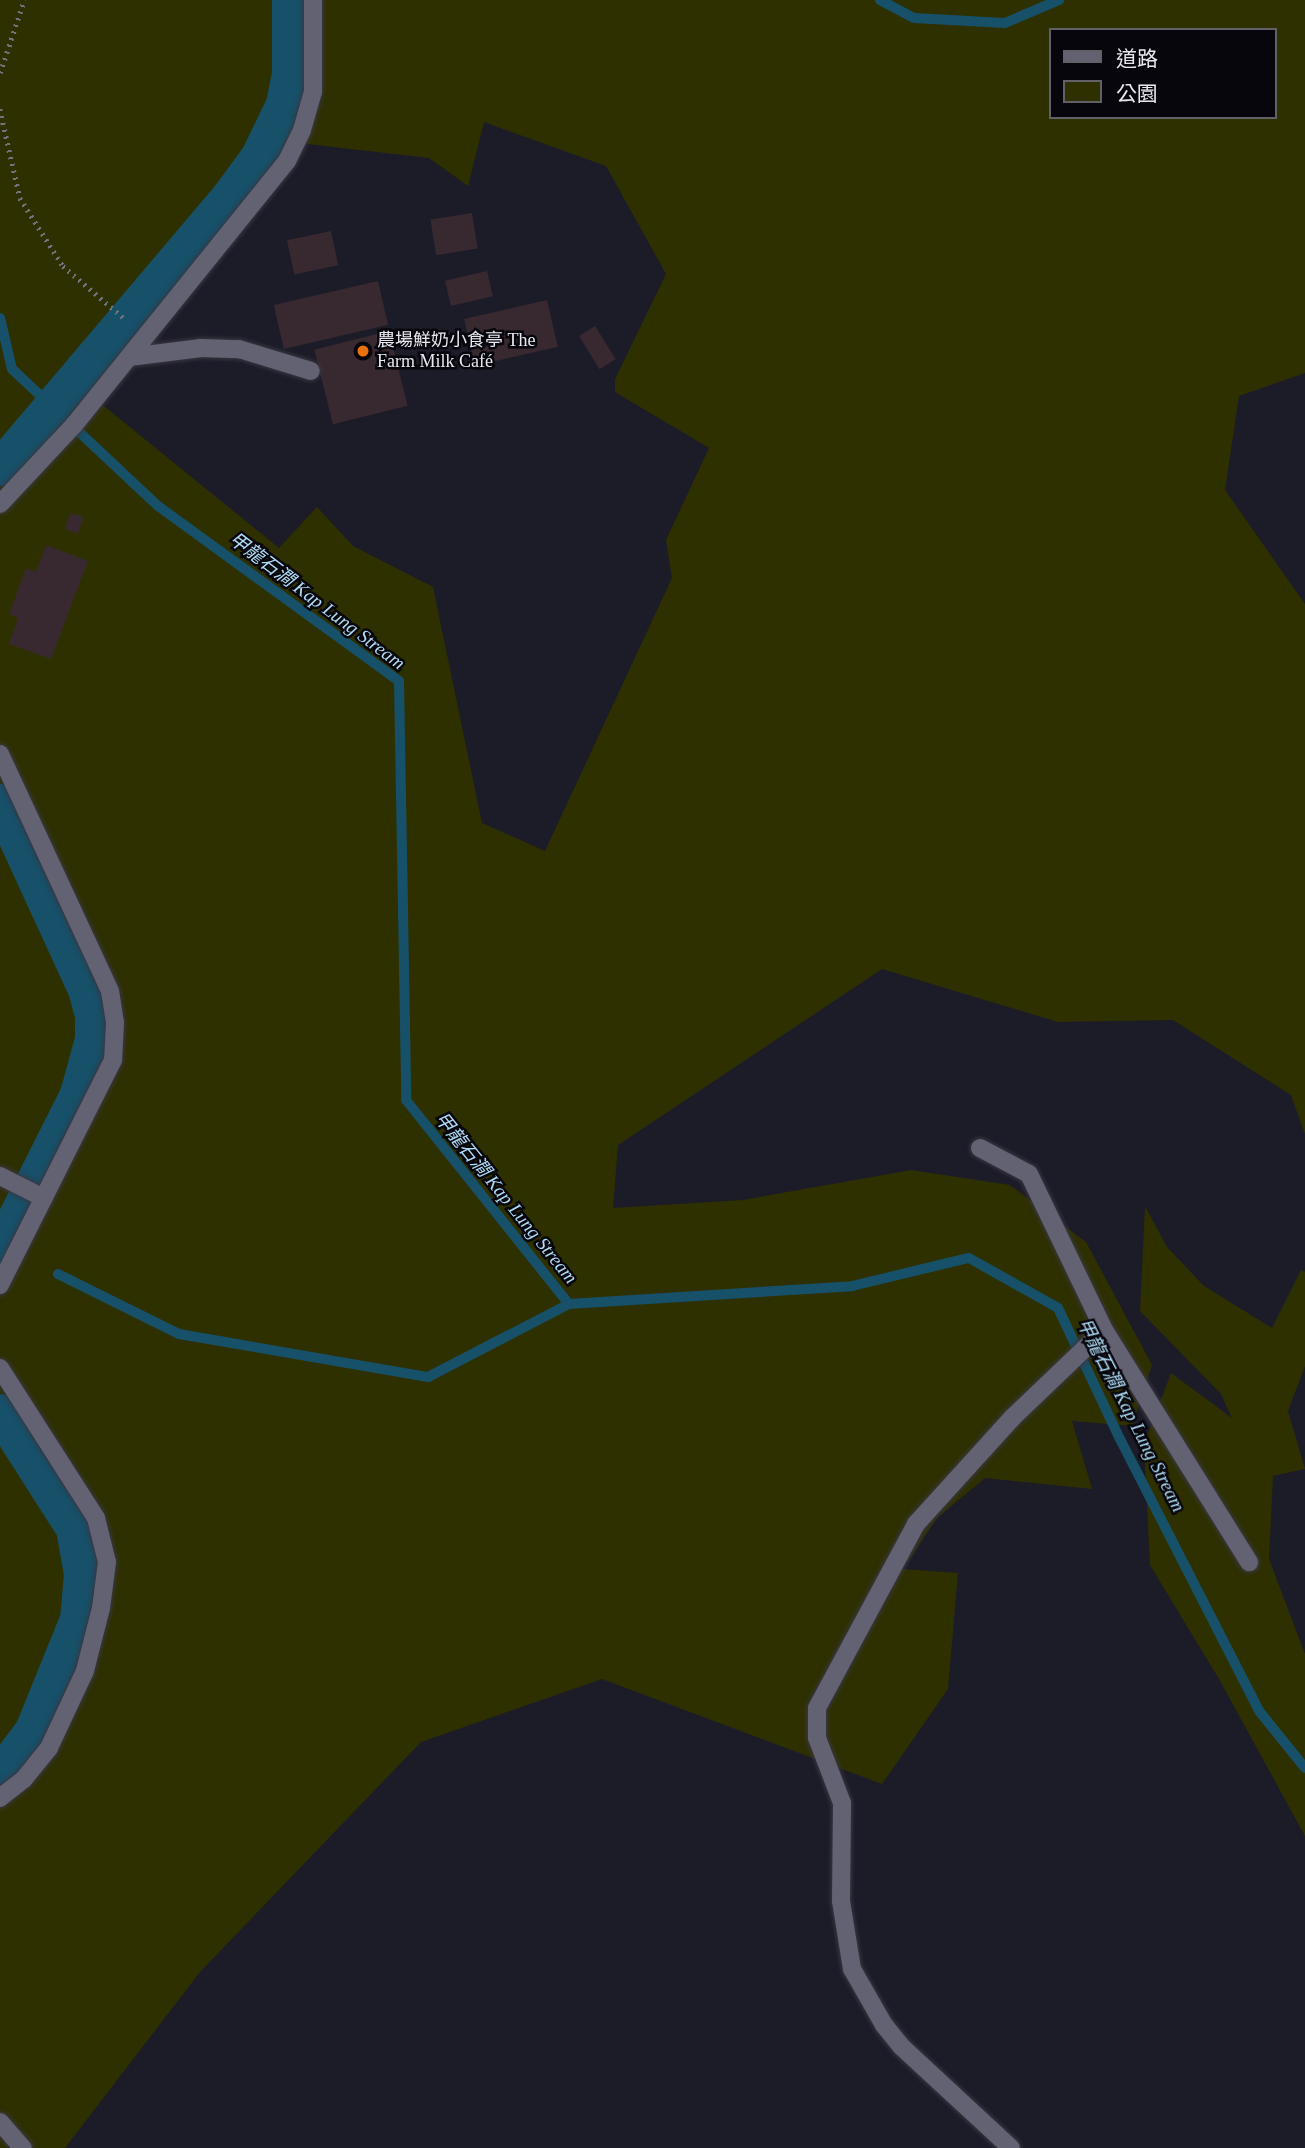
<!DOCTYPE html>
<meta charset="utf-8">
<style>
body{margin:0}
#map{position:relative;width:1305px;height:2148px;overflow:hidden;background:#1c1b28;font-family:"Times New Roman","Noto Sans TC",serif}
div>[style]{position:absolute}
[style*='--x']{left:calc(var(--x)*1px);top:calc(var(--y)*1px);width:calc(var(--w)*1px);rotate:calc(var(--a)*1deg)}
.green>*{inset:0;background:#2f3000}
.stream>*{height:10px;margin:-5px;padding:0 5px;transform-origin:5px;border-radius:5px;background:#175069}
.canal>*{height:37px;margin:-18.5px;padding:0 18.5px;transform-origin:18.5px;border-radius:18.5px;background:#175069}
.building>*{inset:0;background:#382930;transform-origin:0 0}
.path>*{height:4.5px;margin-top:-2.25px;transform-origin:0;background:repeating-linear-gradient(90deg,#73737e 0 2px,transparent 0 7px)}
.roads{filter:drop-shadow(0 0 2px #383741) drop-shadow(0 0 2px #383741)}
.minor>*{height:18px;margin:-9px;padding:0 9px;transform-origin:9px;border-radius:9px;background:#636272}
.dots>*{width:19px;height:19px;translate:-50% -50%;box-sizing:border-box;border:4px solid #07060c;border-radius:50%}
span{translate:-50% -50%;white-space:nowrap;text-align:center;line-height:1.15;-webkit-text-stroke:5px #07060c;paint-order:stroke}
.poi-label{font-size:18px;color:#e7e7f0}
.left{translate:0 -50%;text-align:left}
.water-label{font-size:19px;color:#aedcf5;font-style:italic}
.legend{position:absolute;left:1049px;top:28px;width:228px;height:91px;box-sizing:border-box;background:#07060c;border:2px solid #616067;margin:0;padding:9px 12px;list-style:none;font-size:21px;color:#e7e7f0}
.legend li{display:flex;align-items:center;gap:14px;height:35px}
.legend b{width:35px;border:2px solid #616067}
</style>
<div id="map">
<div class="green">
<div style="clip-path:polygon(evenodd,0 0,1305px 0,1305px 373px,1239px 396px,1225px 490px,1305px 604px,1305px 1134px,1291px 1095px,1173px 1020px,1058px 1022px,882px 969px,618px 1145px,613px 1208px,743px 1200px,911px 1170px,1010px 1185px,1086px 1242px,1152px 1365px,1132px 1426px,1072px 1421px,1092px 1489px,985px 1478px,937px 1518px,903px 1569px,958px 1573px,948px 1689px,882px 1784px,602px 1679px,421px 1742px,200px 1972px,65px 2148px,0 2148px,0 0,1051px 30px,1275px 30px,1275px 117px,1051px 117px,1051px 30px,0 0,484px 122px,606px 166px,666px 274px,615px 379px,615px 392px,709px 448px,666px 540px,672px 578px,545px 851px,482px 823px,433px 587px,353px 546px,317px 507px,279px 548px,99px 402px,290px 142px,429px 158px,468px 186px,484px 122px)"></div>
<div style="clip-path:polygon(1145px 1206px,1167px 1247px,1204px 1286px,1272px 1328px,1301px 1270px,1305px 1272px,1305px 1366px,1288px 1411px,1305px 1469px,1273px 1476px,1269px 1559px,1305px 1654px,1305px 1836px,1219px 1679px,1150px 1565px,1144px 1444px,1171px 1373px,1232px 1418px,1221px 1394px,1140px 1311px)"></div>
</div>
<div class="stream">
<div style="--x:880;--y:0;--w:38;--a:28"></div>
<div style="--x:914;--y:18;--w:91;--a:3.1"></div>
<div style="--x:1005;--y:23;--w:59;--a:-23.1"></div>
<div style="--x:0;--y:318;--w:52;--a:76.8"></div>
<div style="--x:12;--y:369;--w:200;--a:43.2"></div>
<div style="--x:158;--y:506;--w:298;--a:36"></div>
<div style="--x:399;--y:681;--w:419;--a:89"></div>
<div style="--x:406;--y:1100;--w:261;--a:51.4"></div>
<div style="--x:569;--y:1304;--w:284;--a:-3.6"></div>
<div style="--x:852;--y:1286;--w:120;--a:-13.5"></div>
<div style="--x:969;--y:1258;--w:102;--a:29.3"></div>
<div style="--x:1058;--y:1308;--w:145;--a:64.7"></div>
<div style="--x:1120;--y:1439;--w:307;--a:62.9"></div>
<div style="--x:1260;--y:1712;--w:72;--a:51.2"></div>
<div style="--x:0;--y:1245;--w:2;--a:27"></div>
<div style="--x:58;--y:1274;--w:135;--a:26.4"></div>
<div style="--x:179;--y:1334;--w:253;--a:9.8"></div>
<div style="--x:428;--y:1377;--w:159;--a:-27.4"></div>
</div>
<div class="canal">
<div style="--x:0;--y:467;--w:354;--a:-49.7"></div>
<div style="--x:229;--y:197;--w:51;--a:-53.8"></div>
<div style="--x:259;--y:156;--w:58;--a:-64.3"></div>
<div style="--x:284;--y:104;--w:33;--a:-79"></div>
<div style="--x:290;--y:72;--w:72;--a:-90"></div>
<div style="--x:0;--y:802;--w:206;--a:65.3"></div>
<div style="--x:86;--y:989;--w:27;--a:75"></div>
<div style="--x:93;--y:1015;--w:24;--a:90"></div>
<div style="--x:93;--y:1039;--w:57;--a:105.3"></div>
<div style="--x:78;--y:1094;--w:174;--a:116.7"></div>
<div style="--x:0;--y:1412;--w:138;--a:57.5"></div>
<div style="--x:74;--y:1528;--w:47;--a:80.1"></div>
<div style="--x:82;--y:1574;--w:45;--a:95.1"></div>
<div style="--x:78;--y:1619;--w:120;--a:112.1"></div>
<div style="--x:33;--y:1730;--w:55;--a:126.9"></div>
</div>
<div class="building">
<div style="left:472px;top:213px;width:36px;height:42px;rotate:81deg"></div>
<div style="left:331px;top:231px;width:35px;height:45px;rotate:78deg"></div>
<div style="left:487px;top:271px;width:26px;height:43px;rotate:77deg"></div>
<div style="left:378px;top:281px;width:45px;height:107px;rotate:77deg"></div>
<div style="left:547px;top:300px;width:48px;height:85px;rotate:77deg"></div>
<div style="left:595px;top:326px;width:39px;height:19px;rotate:58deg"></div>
<div style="left:389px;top:331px;width:77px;height:77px;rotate:76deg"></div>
<div style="left:70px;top:513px;width:14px;height:17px;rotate:17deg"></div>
<div style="clip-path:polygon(46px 545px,88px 561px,51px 659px,9px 644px,18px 618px,9px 614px,26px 568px,36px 572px)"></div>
</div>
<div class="path">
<div style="--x:0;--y:73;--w:77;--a:-71.8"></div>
<div style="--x:0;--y:109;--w:91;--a:77.3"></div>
<div style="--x:20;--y:198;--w:80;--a:57.7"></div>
<div style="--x:63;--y:266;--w:83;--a:40.6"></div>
</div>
<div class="roads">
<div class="minor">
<div style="--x:129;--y:357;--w:73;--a:-7.1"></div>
<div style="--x:201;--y:348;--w:38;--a:2"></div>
<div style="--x:239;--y:349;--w:75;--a:17"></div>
<div style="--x:0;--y:504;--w:108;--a:-46.9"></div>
<div style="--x:74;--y:425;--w:339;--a:-51.1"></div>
<div style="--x:287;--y:161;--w:34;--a:-64"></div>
<div style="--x:302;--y:130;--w:40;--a:-74"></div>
<div style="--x:313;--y:92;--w:92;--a:-90"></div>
<div style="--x:0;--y:754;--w:261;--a:65.1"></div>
<div style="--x:110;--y:991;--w:32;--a:81"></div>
<div style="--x:115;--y:1023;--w:37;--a:93"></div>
<div style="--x:113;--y:1060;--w:252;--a:116.7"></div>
<div style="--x:980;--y:1148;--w:55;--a:28"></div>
<div style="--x:1029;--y:1174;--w:173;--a:64.3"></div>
<div style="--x:0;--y:1176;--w:49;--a:26.6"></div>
<div style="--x:0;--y:1368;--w:178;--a:57.4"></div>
<div style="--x:96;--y:1518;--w:45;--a:76"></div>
<div style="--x:107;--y:1562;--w:46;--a:97.4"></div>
<div style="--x:101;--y:1608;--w:65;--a:104.3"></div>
<div style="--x:85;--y:1671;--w:85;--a:115.1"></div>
<div style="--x:49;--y:1748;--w:40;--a:129"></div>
<div style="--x:24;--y:1779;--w:31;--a:142"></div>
<div style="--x:0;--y:2122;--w:35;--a:49"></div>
<div style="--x:1011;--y:2148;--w:150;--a:-137.2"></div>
<div style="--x:901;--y:2046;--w:27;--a:-129"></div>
<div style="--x:884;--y:2025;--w:64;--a:-119.7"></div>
<div style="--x:852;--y:1969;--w:69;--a:-99.2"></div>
<div style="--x:841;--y:1901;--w:98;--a:-89.4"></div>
<div style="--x:842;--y:1803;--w:70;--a:-111"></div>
<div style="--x:817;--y:1738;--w:30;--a:-90"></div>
<div style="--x:817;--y:1708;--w:209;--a:-61.7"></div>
<div style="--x:916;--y:1524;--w:143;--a:-47.8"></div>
<div style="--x:1012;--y:1418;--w:127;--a:-43.7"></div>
<div style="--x:1104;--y:1330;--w:274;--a:58"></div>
</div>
</div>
<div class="dots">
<div style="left:363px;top:351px;background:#e8710a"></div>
</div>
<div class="poi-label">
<span class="left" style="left:377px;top:351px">農場鮮奶小食亭 The<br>Farm Milk Café</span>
</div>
<div class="water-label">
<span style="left:317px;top:601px;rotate:37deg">甲龍石澗 Kap Lung Stream</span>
<span style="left:506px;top:1198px;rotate:51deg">甲龍石澗 Kap Lung Stream</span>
<span style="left:1131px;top:1415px;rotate:63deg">甲龍石澗 Kap Lung Stream</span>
</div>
<ul class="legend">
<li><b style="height:9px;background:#636272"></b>道路</li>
<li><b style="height:19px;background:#2f3000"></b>公園</li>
</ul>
</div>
